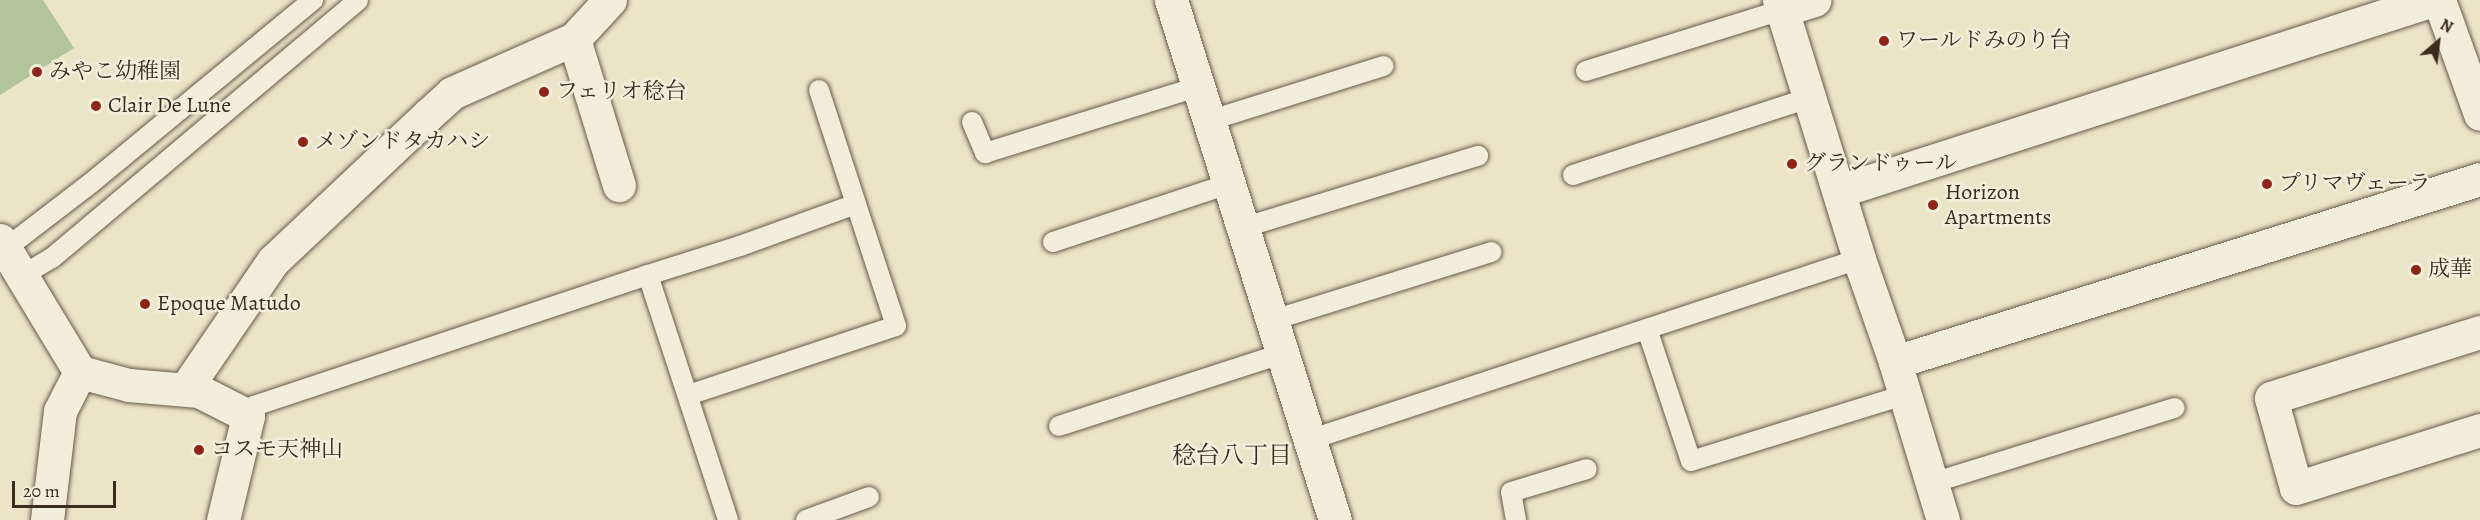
<!DOCTYPE html>
<meta charset="utf-8">
<style>
body{margin:0}
#map{position:relative;width:2480px;height:520px;overflow:hidden;background:#ece4c7;font-family:Alegreya,"Noto Serif JP",serif}
div>[style]{position:absolute}
[style*='--x']{left:calc(var(--x)*1px);top:calc(var(--y)*1px);width:calc(var(--w)*1px);rotate:calc(var(--a)*1deg)}
.green>*{inset:0;background:#b2c59a}
.roads{filter:drop-shadow(0 0 2px #685a4a) drop-shadow(0 0 2px #685a4a)}
.lane>*{height:20px;margin:-10px;padding:0 10px;transform-origin:10px;border-radius:10px;background:#f3eddb}
.street>*{height:33px;margin:-16.5px;padding:0 16.5px;transform-origin:16.5px;border-radius:16.5px;background:#f3eddb}
.dots>*{width:16px;height:16px;translate:-50% -50%;box-sizing:border-box;border:3px solid #f3eddb;border-radius:50%}
span{translate:-50% -50%;white-space:nowrap;text-align:center;line-height:1.15;-webkit-text-stroke:5px #f3eddb;paint-order:stroke}
.poi-label{font-size:22px;color:#3c2c20}
.left{translate:0 -50%;text-align:left}
.neighbourhood-label{font-size:24px;color:#3c2c20}
.north{position:absolute;left:2408px;top:12px;width:60px;height:60px;-webkit-text-stroke:4px #f3eddb;paint-order:stroke;rotate:28deg;font-size:16px;font-weight:700;line-height:24px;text-align:center;color:#3c2c20}
.north::after{content:'';display:block;margin:auto;width:21px;height:27px;background:#3c2c20;clip-path:polygon(50% 0,100% 100%,50% 72%,0 100%)}
.scale{position:absolute;left:12px;top:481px;width:104px;height:27px;box-sizing:border-box;border:3px solid #3c2c20;border-top:0;padding-left:8px;font-size:18px;line-height:21px;white-space:nowrap;color:#3c2c20;-webkit-text-stroke:4px #f3eddb;paint-order:stroke}
</style>
<div id="map">
<div class="green">
<div style="clip-path:polygon(0 0,43px 0,74px 48px,0 95px)"></div>
</div>
<div class="roads">
<div class="lane">
<div style="--x:1586;--y:71;--w:205;--a:-17.3"></div>
<div style="--x:819;--y:90;--w:120;--a:72"></div>
<div style="--x:1208;--y:121;--w:184;--a:-17.4"></div>
<div style="--x:972;--y:122;--w:34;--a:67"></div>
<div style="--x:985;--y:153;--w:222;--a:-17.3"></div>
<div style="--x:1573;--y:175;--w:248;--a:-18.1"></div>
<div style="--x:1242;--y:228;--w:247;--a:-17"></div>
<div style="--x:1053;--y:242;--w:184;--a:-18.3"></div>
<div style="--x:5;--y:249;--w:108;--a:-37.5"></div>
<div style="--x:91;--y:183;--w:288;--a:-39.5"></div>
<div style="--x:648;--y:275;--w:96;--a:-17.5"></div>
<div style="--x:740;--y:246;--w:123;--a:-19.9"></div>
<div style="--x:856;--y:204;--w:128;--a:71.8"></div>
<div style="--x:896;--y:326;--w:218;--a:161.6"></div>
<div style="--x:20;--y:277;--w:37;--a:-31"></div>
<div style="--x:52;--y:258;--w:400;--a:-40.1"></div>
<div style="--x:1270;--y:321;--w:232;--a:-17.3"></div>
<div style="--x:1647;--y:329;--w:139;--a:71.6"></div>
<div style="--x:1691;--y:461;--w:223;--a:-17.2"></div>
<div style="--x:248;--y:416;--w:12;--a:-59"></div>
<div style="--x:254;--y:406;--w:415;--a:-18.4"></div>
<div style="--x:648;--y:275;--w:258;--a:71.9"></div>
<div style="--x:1059;--y:426;--w:233;--a:-18"></div>
<div style="--x:1309;--y:440;--w:579;--a:-18.22"></div>
<div style="--x:1932;--y:483;--w:254;--a:-17.2"></div>
<div style="--x:806;--y:520;--w:67;--a:-20.1"></div>
<div style="--x:1516;--y:520;--w:28;--a:-100"></div>
<div style="--x:1511;--y:492;--w:79;--a:-16.8"></div>
</div>
<div class="street">
<div style="--x:1171;--y:0;--w:545;--a:72.5"></div>
<div style="--x:1779;--y:0;--w:271;--a:72.8"></div>
<div style="--x:1859;--y:259;--w:109;--a:70.7"></div>
<div style="--x:1895;--y:362;--w:165;--a:73.1"></div>
<div style="--x:2439;--y:0;--w:121;--a:70.2"></div>
<div style="--x:1782;--y:10;--w:34;--a:-17"></div>
<div style="--x:574;--y:39;--w:153;--a:72.9"></div>
<div style="--x:1839;--y:191;--w:624;--a:-17.83"></div>
<div style="--x:0;--y:240;--w:154;--a:58.8"></div>
<div style="--x:80;--y:372;--w:51;--a:14.9"></div>
<div style="--x:129;--y:385;--w:70;--a:4.9"></div>
<div style="--x:199;--y:391;--w:55;--a:27"></div>
<div style="--x:248;--y:416;--w:107;--a:103.5"></div>
<div style="--x:2480;--y:332;--w:219;--a:162.5"></div>
<div style="--x:2271;--y:398;--w:93;--a:74.5"></div>
<div style="--x:2296;--y:488;--w:193;--a:-17.5"></div>
<div style="--x:1895;--y:362;--w:613;--a:-17.37"></div>
<div style="--x:186;--y:388;--w:154;--a:-55.6"></div>
<div style="--x:273;--y:261;--w:214;--a:-43.3"></div>
<div style="--x:429;--y:114;--w:31;--a:-42"></div>
<div style="--x:452;--y:93;--w:133;--a:-23.9"></div>
<div style="--x:574;--y:39;--w:53;--a:-47.3"></div>
<div style="--x:47;--y:520;--w:110;--a:-83.2"></div>
<div style="--x:60;--y:411;--w:44;--a:-62.9"></div>
</div>
</div>
<div class="dots">
<div style="left:1884px;top:41px;background:#8f2418"></div>
<div style="left:37px;top:72px;background:#8f2418"></div>
<div style="left:544px;top:92px;background:#8f2418"></div>
<div style="left:96px;top:106px;background:#8f2418"></div>
<div style="left:303px;top:142px;background:#8f2418"></div>
<div style="left:1792px;top:164px;background:#8f2418"></div>
<div style="left:2267px;top:184px;background:#8f2418"></div>
<div style="left:1933px;top:205px;background:#8f2418"></div>
<div style="left:2416px;top:270px;background:#8f2418"></div>
<div style="left:145px;top:304px;background:#8f2418"></div>
<div style="left:199px;top:450px;background:#8f2418"></div>
</div>
<div class="poi-label">
<span class="left" style="left:1896px;top:41px">ワールドみのり台</span>
<span class="left" style="left:49px;top:72px">みやこ幼稚園</span>
<span class="left" style="left:556px;top:92px">フェリオ稔台</span>
<span class="left" style="left:108px;top:106px">Clair De Lune</span>
<span class="left" style="left:315px;top:142px">メゾンドタカハシ</span>
<span class="left" style="left:1804px;top:164px">グランドゥール</span>
<span class="left" style="left:2279px;top:184px">プリマヴェーラ</span>
<span class="left" style="left:1945px;top:205px">Horizon<br>Apartments</span>
<span class="left" style="left:2428px;top:270px">成華</span>
<span class="left" style="left:157px;top:304px">Epoque Matudo</span>
<span class="left" style="left:211px;top:450px">コスモ天神山</span>
</div>
<div class="neighbourhood-label">
<span style="left:1232px;top:456px">稔台八丁目</span>
</div>
<div class="north">N</div>
<div class="scale">20 m</div>
</div>
